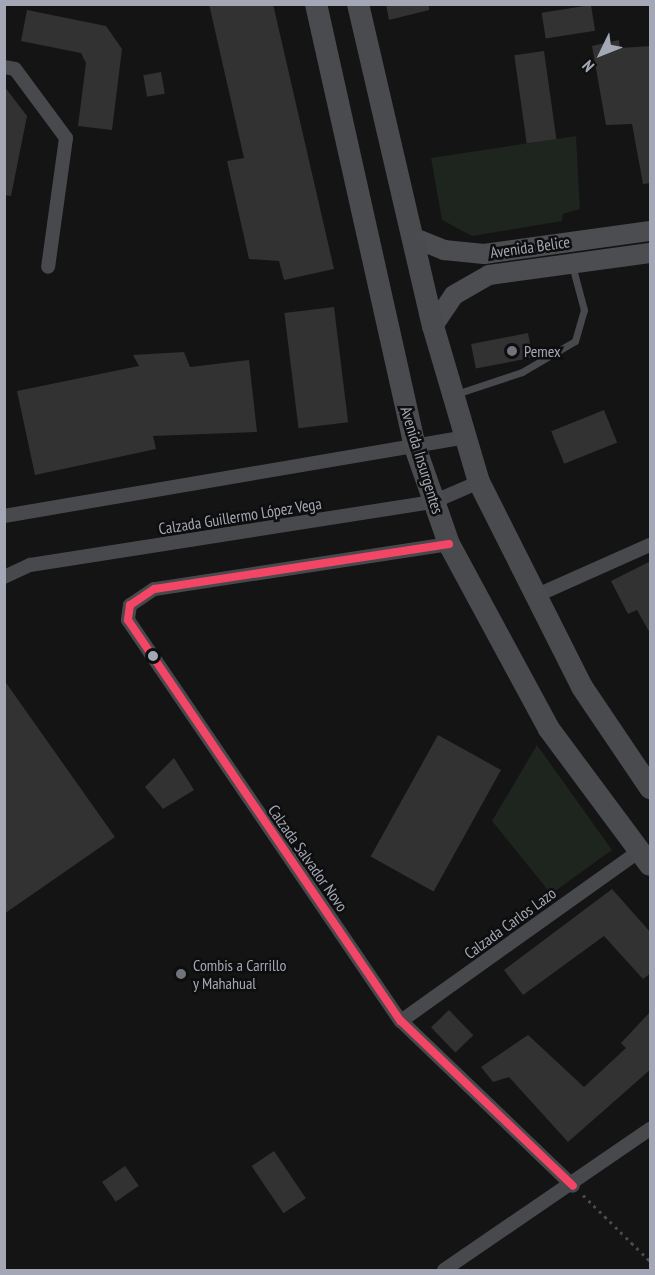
<!DOCTYPE html>
<meta charset="utf-8">
<style>
body{margin:0}
#map{position:relative;width:655px;height:1275px;overflow:hidden;background:#141414;font-family:"PT Sans Narrow",sans-serif}
div>[style]{position:absolute}
[style*='--x']{left:calc(var(--x)*1px);top:calc(var(--y)*1px);width:calc(var(--w)*1px);rotate:calc(var(--a)*1deg)}
.green>*{inset:0;background:#1e241e}
.building>*{inset:0;background:#323233;transform-origin:0 0}
.path>*{height:3px;margin-top:-1.5px;transform-origin:0;background:repeating-linear-gradient(90deg,#4a4a4f 0 3px,transparent 0 7.5px)}
.service>*{height:7px;margin:-3.5px;padding:0 3.5px;transform-origin:3.5px;border-radius:3.5px;background:#48494d}
.minor>*{height:14px;margin:-7px;padding:0 7px;transform-origin:7px;border-radius:7px;background:#48494d}
.secondary>*{height:20px;margin:-10px;padding:0 10px;transform-origin:10px;border-radius:10px;background:#4c4d51}
.primary>*{height:22px;margin:-11px;padding:0 11px;transform-origin:11px;border-radius:11px;background:#4a4b4f}
.bus-1>*{height:8px;margin:-4px;padding:0 4px;transform-origin:4px;border-radius:4px;background:#f34667}
.dots>*{width:16px;height:16px;translate:-50% -50%;box-sizing:border-box;border:3px solid #0e0e0f;border-radius:50%}
span{translate:-50% -50%;white-space:nowrap;text-align:center;line-height:1.15;-webkit-text-stroke:5px #0e0e0f;paint-order:stroke}
.street-label{font-size:16px;color:#a4a8b6}
.poi-label{font-size:16px;color:#a4a8b6}
.left{translate:0 -50%;text-align:left}
.frame{position:absolute;inset:0;border:6px solid #a4a8b6;pointer-events:none}
.north{position:absolute;left:571px;top:24px;width:60px;height:60px;-webkit-text-stroke:4px #0e0e0f;paint-order:stroke;rotate:227deg;font-size:16px;font-weight:700;line-height:24px;text-align:center;color:#a4a8b6}
.north::after{content:'';display:block;margin:auto;width:21px;height:27px;background:#a4a8b6;clip-path:polygon(50% 0,100% 100%,50% 72%,0 100%)}
</style>
<div id="map">
<div class="green">
<div style="clip-path:polygon(576px 136px,580px 209px,563px 214px,562px 221px,472px 236px,442px 220px,431px 158px)"></div>
<div style="clip-path:polygon(537px 745px,612px 850px,551px 894px,492px 821px)"></div>
</div>
<div class="building">
<div style="clip-path:polygon(209px 4px,273px 4px,334px 269px,284px 280px,279px 261px,249px 259px,227px 161px,244px 158px)"></div>
<div style="clip-path:polygon(386px 4px,429px 4px,429px 10px,389px 20px)"></div>
<div style="left:591px;top:5px;width:26px;height:50px;rotate:81deg"></div>
<div style="clip-path:polygon(27px 10px,106px 26px,122px 49px,112px 130px,78px 126px,86px 63px,81px 53px,21px 41px)"></div>
<div style="clip-path:polygon(619px 40px,620px 48px,651px 46px,651px 183px,643px 184px,632px 124px,606px 125px,592px 46px)"></div>
<div style="left:544px;top:51px;width:89px;height:30px;rotate:82deg"></div>
<div style="left:161px;top:72px;width:22px;height:18px;rotate:80deg"></div>
<div style="clip-path:polygon(4px 86px,27px 116px,11px 196px,4px 195px)"></div>
<div style="left:334px;top:307px;width:116px;height:50px;rotate:83deg"></div>
<div style="left:528px;top:333px;width:25px;height:58px;rotate:79deg"></div>
<div style="clip-path:polygon(184px 352px,190px 367px,249px 360px,257px 432px,153px 436px,156px 449px,35px 475px,17px 391px,139px 366px,133px 355px)"></div>
<div style="left:604px;top:410px;width:35px;height:57px;rotate:68deg"></div>
<div style="clip-path:polygon(651px 561px,651px 635px,637px 610px,628px 614px,611px 581px)"></div>
<div style="clip-path:polygon(4px 680px,115px 837px,4px 914px)"></div>
<div style="left:438px;top:735px;width:72px;height:139px;rotate:29deg"></div>
<div style="clip-path:polygon(174px 758px,194px 790px,163px 809px,145px 787px)"></div>
<div style="clip-path:polygon(612px 889px,651px 933px,651px 973px,643px 979px,604px 936px,523px 995px,504px 970px)"></div>
<div style="left:449px;top:1010px;width:35px;height:25px;rotate:46deg"></div>
<div style="clip-path:polygon(651px 1011px,651px 1069px,568px 1142px,509px 1077px,493px 1082px,481px 1067px,528px 1035px,584px 1087px,626px 1048px,621px 1043px)"></div>
<div style="left:274px;top:1151px;width:57px;height:27px;rotate:56deg"></div>
<div style="left:125px;top:1166px;width:24px;height:28px;rotate:55deg"></div>
</div>
<div class="path">
<div style="--x:583;--y:1195;--w:94;--a:44.6"></div>
</div>
<div class="service">
<div style="--x:456;--y:394;--w:70;--a:-18.4"></div>
<div style="--x:522;--y:372;--w:61;--a:-30.3"></div>
<div style="--x:575;--y:341;--w:32;--a:-74"></div>
<div style="--x:584;--y:310;--w:47;--a:-104.9"></div>
</div>
<div class="minor">
<div style="--x:4;--y:67;--w:11;--a:10"></div>
<div style="--x:15;--y:69;--w:86;--a:53.5"></div>
<div style="--x:66;--y:138;--w:130;--a:97.9"></div>
<div style="--x:4;--y:516;--w:469;--a:-9.7"></div>
<div style="--x:449;--y:544;--w:298;--a:171.3"></div>
<div style="--x:154;--y:589;--w:29;--a:146"></div>
<div style="--x:130;--y:605;--w:15;--a:98"></div>
<div style="--x:128;--y:620;--w:485;--a:55.8"></div>
<div style="--x:401;--y:1021;--w:238;--a:43.8"></div>
<div style="--x:4;--y:577;--w:29;--a:-25"></div>
<div style="--x:30;--y:565;--w:408;--a:-8.9"></div>
<div style="--x:433;--y:502;--w:50;--a:-23.5"></div>
<div style="--x:533;--y:597;--w:128;--a:-24"></div>
<div style="--x:401;--y:1021;--w:292;--a:-35.5"></div>
<div style="--x:444;--y:1270;--w:250;--a:-34.4"></div>
</div>
<div class="secondary">
<div style="--x:412;--y:237;--w:35;--a:22"></div>
<div style="--x:444;--y:250;--w:40;--a:5.7"></div>
<div style="--x:484;--y:254;--w:168;--a:-7.9"></div>
<div style="--x:433;--y:326;--w:37;--a:-56"></div>
<div style="--x:454;--y:295;--w:40;--a:-29.7"></div>
<div style="--x:489;--y:275;--w:162;--a:-7.8"></div>
</div>
<div class="primary">
<div style="--x:316;--y:4;--w:451;--a:77.4"></div>
<div style="--x:414;--y:444;--w:106;--a:70.7"></div>
<div style="--x:449;--y:544;--w:210;--a:61.6"></div>
<div style="--x:549;--y:729;--w:169;--a:53.4"></div>
<div style="--x:358;--y:4;--w:331;--a:76.9"></div>
<div style="--x:433;--y:326;--w:163;--a:73.6"></div>
<div style="--x:479;--y:482;--w:229;--a:63.3"></div>
<div style="--x:582;--y:687;--w:122;--a:56"></div>
</div>
<div class="bus-1">
<div style="--x:449;--y:544;--w:298;--a:171.3"></div>
<div style="--x:154;--y:589;--w:29;--a:146"></div>
<div style="--x:130;--y:605;--w:15;--a:98"></div>
<div style="--x:128;--y:620;--w:485;--a:55.8"></div>
<div style="--x:401;--y:1021;--w:238;--a:43.8"></div>
</div>
<div class="dots">
<div style="left:512px;top:351px;background:#72747d"></div>
<div style="left:153px;top:656px;background:#a4a8b6"></div>
<div style="left:181px;top:974px;background:#72747d"></div>
</div>
<div class="street-label">
<span style="left:530px;top:247px;rotate:-8deg">Avenida Belice</span>
<span style="left:422px;top:460px;rotate:73deg">Avenida Insurgentes</span>
<span style="left:240px;top:516px;rotate:-9deg">Calzada Guillermo López Vega</span>
<span style="left:308px;top:858px;rotate:55deg">Calzada Salvador Novo</span>
<span style="left:510px;top:923px;rotate:-36deg">Calzada Carlos Lazo</span>
</div>
<div class="poi-label">
<span class="left" style="left:524px;top:351px">Pemex</span>
<span class="left" style="left:193px;top:974px">Combis a Carrillo<br>y Mahahual</span>
</div>
<div class="frame"></div>
<div class="north">N</div>
</div>
